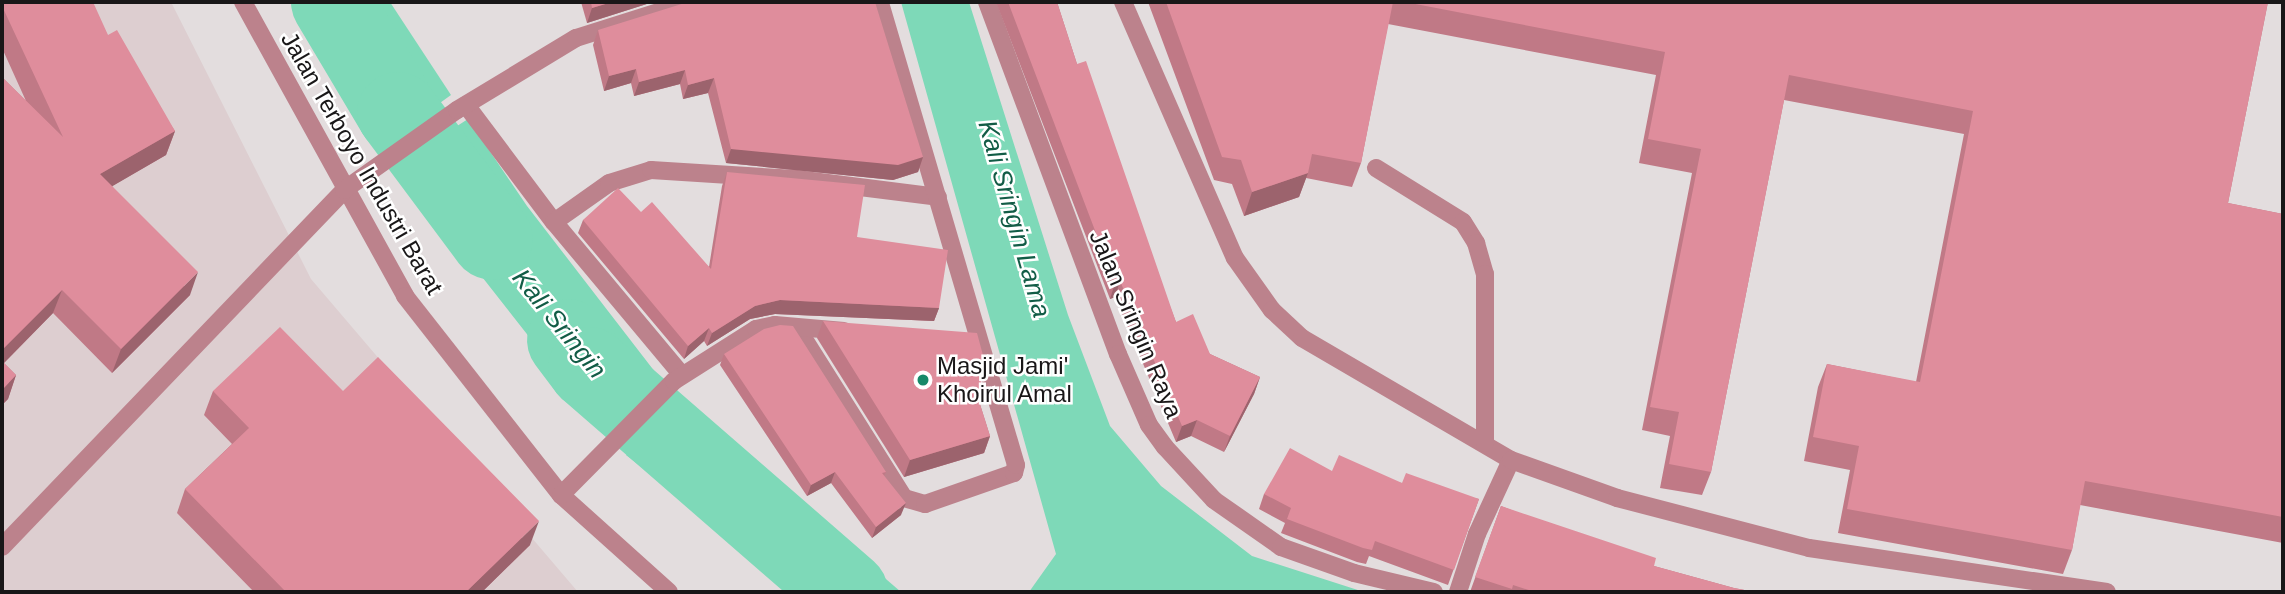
<!DOCTYPE html>
<style>
body{margin:0}
#map{position:relative;width:2285px;height:594px;overflow:hidden;background:#e3ddde;font-family:Arial,sans-serif}
div>[style]{position:absolute}
[style*='--x']{left:calc(var(--x)*1px);top:calc(var(--y)*1px);width:calc(var(--w)*1px);rotate:calc(var(--a)*1deg)}
.built>*{inset:0;background:#ddced0}
.water>*{inset:0;background:#7ed9b8}
.river>*{height:82px;margin:-41px;padding:0 41px;transform-origin:41px;border-radius:41px;background:#7ed9b8}
.lane>*{height:18px;margin:-9px;padding:0 9px;transform-origin:9px;border-radius:9px;background:#bc828c}
.street>*{height:18px;margin:-9px;padding:0 9px;transform-origin:9px;border-radius:9px;background:#bc828c}
.wall>*{inset:0;background:#c07986}
.shaded-wall>*{inset:0;background:#9c636d}
.building>*{inset:0;background:#df8d9c}
.dots>*{width:19px;height:19px;translate:-50% -50%;box-sizing:border-box;border:4px solid #fff;border-radius:50%}
span{translate:-50% -50%;white-space:nowrap;text-align:center;line-height:1.15;-webkit-text-stroke:5px #fff;paint-order:stroke}
.street-label{font-size:24px;color:#191718}
.poi-label{font-size:24px;color:#191718}
.left{translate:0 -50%;text-align:left}
.water-label{font-size:26px;color:#125c46;font-style:italic}
.frame{position:absolute;inset:0;border:4px solid #191718;pointer-events:none}
</style>
<div id="map">
<div class="built">
<div style="clip-path:polygon(2px 2px,171px 2px,311px 279px,578px 592px,2px 592px)"></div>
</div>
<div class="water">
<div style="clip-path:polygon(292px 2px,390px 2px,451px 95px,380px 146px)"></div>
<div style="clip-path:polygon(901px 2px,969px 2px,1068px 315px,1110px 426px,1161px 486px,1252px 556px,1364px 592px,1029px 592px,1056px 554px)"></div>
<div style="clip-path:polygon(468px 119px,527px 206px,662px 381px,607px 436px,395px 166px)"></div>
<div style="clip-path:polygon(675px 397px,901px 592px,801px 592px,626px 455px)"></div>
</div>
<div class="river">
<div style="--x:332;--y:2;--w:129;--a:59.3"></div>
<div style="--x:398;--y:113;--w:157;--a:53.3"></div>
<div style="--x:568;--y:340;--w:35;--a:53"></div>
<div style="--x:589;--y:368;--w:342;--a:41"></div>
</div>
<div class="lane">
<div style="--x:243;--y:2;--w:336;--a:61.1"></div>
<div style="--x:405;--y:296;--w:253;--a:51.9"></div>
<div style="--x:561;--y:495;--w:145;--a:41.9"></div>
<div style="--x:1123;--y:2;--w:279;--a:66.4"></div>
<div style="--x:1235;--y:258;--w:64;--a:54.6"></div>
<div style="--x:1272;--y:310;--w:41;--a:43"></div>
<div style="--x:1302;--y:338;--w:242;--a:30.3"></div>
<div style="--x:1376;--y:168;--w:102;--a:31.8"></div>
<div style="--x:1463;--y:222;--w:25;--a:58"></div>
<div style="--x:1476;--y:243;--w:32;--a:74"></div>
<div style="--x:1485;--y:274;--w:169;--a:90"></div>
<div style="--x:2;--y:547;--w:494;--a:-46.2"></div>
<div style="--x:1458;--y:592;--w:61;--a:-71.9"></div>
<div style="--x:1477;--y:534;--w:81;--a:-65.3"></div>
<div style="--x:1511;--y:460;--w:113;--a:19.7"></div>
<div style="--x:1617;--y:498;--w:198;--a:14.6"></div>
<div style="--x:1809;--y:548;--w:301;--a:8.4"></div>
</div>
<div class="street">
<div style="--x:987;--y:2;--w:376;--a:69.6"></div>
<div style="--x:1118;--y:354;--w:77;--a:66.4"></div>
<div style="--x:1149;--y:425;--w:27;--a:54"></div>
<div style="--x:1165;--y:447;--w:72;--a:47.2"></div>
<div style="--x:1214;--y:500;--w:82;--a:35"></div>
<div style="--x:1281;--y:547;--w:77;--a:19.6"></div>
<div style="--x:1354;--y:573;--w:82;--a:13.4"></div>
<div style="--x:466;--y:105;--w:146;--a:53.1"></div>
<div style="--x:554;--y:222;--w:199;--a:50.1"></div>
<div style="--x:344;--y:190;--w:138;--a:-35.3"></div>
<div style="--x:457;--y:110;--w:139;--a:-31.2"></div>
<div style="--x:576;--y:38;--w:120;--a:-17.5"></div>
<div style="--x:554;--y:222;--w:67;--a:-35.3"></div>
<div style="--x:609;--y:183;--w:44;--a:-17.2"></div>
<div style="--x:651;--y:170;--w:145;--a:3.6"></div>
<div style="--x:796;--y:179;--w:143;--a:7.2"></div>
<div style="--x:797;--y:328;--w:201;--a:57.8"></div>
<div style="--x:904;--y:498;--w:22;--a:16"></div>
<div style="--x:925;--y:504;--w:94;--a:-19.2"></div>
<div style="--x:1014;--y:473;--w:8;--a:-76"></div>
<div style="--x:1016;--y:465;--w:483;--a:-106.4"></div>
<div style="--x:561;--y:495;--w:161;--a:-45.3"></div>
<div style="--x:674;--y:381;--w:97;--a:-32.4"></div>
<div style="--x:756;--y:329;--w:19;--a:-12"></div>
<div style="--x:775;--y:325;--w:69;--a:5"></div>
</div>
<div class="wall">
<div style="clip-path:polygon(2px 2px,108px 35px,175px 131px,166px 155px,112px 186px,190px 295px,112px 373px,53px 313px,4px 363px,16px 375px,8px 399px,2px 405px,2px 77px,26px 101px,2px 48px)"></div>
<div style="clip-path:polygon(581px 2px,653px 2px,587px 23px)"></div>
<div style="clip-path:polygon(996px 2px,1057px 2px,1077px 64px,1176px 322px,1210px 354px,1260px 377px,1254px 394px,1224px 452px,1191px 436px,1176px 442px,1115px 297px,1110px 299px)"></div>
<div style="clip-path:polygon(1148px 2px,2268px 2px,2228px 203px,2283px 214px,2283px 543px,2080px 505px,2072px 550px,2063px 574px,1838px 533px,1850px 470px,1804px 461px,1818px 387px,1827px 364px,1916px 382px,1964px 134px,1784px 100px,1711px 472px,1702px 495px,1660px 488px,1670px 436px,1642px 430px,1692px 173px,1639px 163px,1656px 75px,1388px 24px,1361px 163px,1352px 187px,1306px 178px,1299px 197px,1244px 216px,1232px 184px,1214px 180px)"></div>
<div style="clip-path:polygon(598px 30px,923px 157px,918px 172px,893px 180px,726px 163px,708px 93px,683px 99px,680px 84px,634px 96px,631px 83px,604px 91px,593px 45px)"></div>
<div style="clip-path:polygon(727px 172px,857px 237px,939px 308px,934px 321px,775px 314px,750px 319px,707px 346px,704px 341px,684px 359px,578px 233px,583px 220px,641px 212px,709px 267px,722px 186px)"></div>
<div style="clip-path:polygon(823px 321px,979px 401px,990px 436px,984px 453px,904px 477px,817px 338px)"></div>
<div style="clip-path:polygon(724px 354px,886px 472px,884px 476px,901px 515px,872px 538px,831px 483px,807px 496px,720px 365px)"></div>
<div style="clip-path:polygon(213px 391px,343px 391px,530px 545px,482px 592px,254px 592px,177px 513px,185px 489px,232px 444px,204px 415px)"></div>
<div style="clip-path:polygon(1332px 471px,1402px 483px,1479px 499px,1448px 585px,1369px 556px,1366px 564px,1357px 562px,1281px 533px,1285px 523px,1259px 509px,1264px 494px)"></div>
<div style="clip-path:polygon(1501px 506px,1654px 566px,1734px 588px,1755px 592px,1470px 592px)"></div>
</div>
<div class="shaded-wall">
<div style="clip-path:polygon(612px 2px,653px 2px,587px 23px,592px 8px)"></div>
<div style="clip-path:polygon(636px 69px,631px 83px,604px 91px,609px 76px)"></div>
<div style="clip-path:polygon(685px 70px,680px 84px,634px 96px,639px 82px)"></div>
<div style="clip-path:polygon(714px 78px,708px 93px,683px 99px,688px 85px)"></div>
<div style="clip-path:polygon(175px 131px,166px 155px,92px 198px,100px 174px)"></div>
<div style="clip-path:polygon(731px 149px,923px 157px,918px 172px,893px 180px,726px 163px)"></div>
<div style="clip-path:polygon(1308px 173px,1299px 197px,1244px 216px,1252px 192px)"></div>
<div style="clip-path:polygon(198px 272px,190px 295px,112px 373px,121px 349px)"></div>
<div style="clip-path:polygon(1120px 281px,1115px 297px,1110px 299px,1115px 283px)"></div>
<div style="clip-path:polygon(62px 290px,53px 313px,2px 365px,2px 350px)"></div>
<div style="clip-path:polygon(780px 300px,939px 308px,934px 321px,775px 314px,750px 319px,707px 346px,712px 333px,755px 306px)"></div>
<div style="clip-path:polygon(709px 328px,704px 341px,684px 359px,688px 346px)"></div>
<div style="clip-path:polygon(16px 375px,8px 399px,2px 405px,2px 390px)"></div>
<div style="clip-path:polygon(1260px 377px,1254px 394px,1224px 452px,1230px 436px)"></div>
<div style="clip-path:polygon(1197px 420px,1191px 436px,1176px 442px,1182px 426px)"></div>
<div style="clip-path:polygon(990px 436px,984px 453px,904px 477px,910px 460px)"></div>
<div style="clip-path:polygon(835px 472px,831px 483px,807px 496px,811px 485px)"></div>
<div style="clip-path:polygon(906px 503px,901px 515px,872px 538px,876px 527px)"></div>
<div style="clip-path:polygon(539px 521px,530px 545px,482px 592px,466px 592px)"></div>
</div>
<div class="building">
<div style="clip-path:polygon(2px 2px,93px 2px,108px 35px,117px 30px,175px 131px,100px 174px,198px 272px,121px 349px,62px 290px,2px 350px,2px 77px,63px 137px,2px 6px)"></div>
<div style="clip-path:polygon(591px 2px,612px 2px,592px 8px)"></div>
<div style="clip-path:polygon(688px 2px,875px 2px,923px 157px,898px 165px,731px 149px,714px 78px,688px 85px,685px 70px,639px 82px,636px 69px,609px 76px,598px 30px)"></div>
<div style="clip-path:polygon(1008px 2px,1057px 2px,1077px 64px,1086px 61px,1176px 322px,1193px 314px,1210px 354px,1260px 377px,1230px 436px,1197px 420px,1182px 426px,1120px 281px,1115px 283px)"></div>
<div style="clip-path:polygon(1166px 2px,1393px 2px,1361px 163px,1312px 154px,1308px 173px,1252px 192px,1241px 160px,1222px 157px)"></div>
<div style="clip-path:polygon(1405px 2px,2268px 2px,2228px 203px,2283px 214px,2283px 517px,2085px 481px,2072px 550px,1847px 509px,1859px 446px,1813px 437px,1827px 364px,1920px 382px,1973px 111px,1789px 75px,1711px 472px,1669px 464px,1679px 412px,1650px 407px,1701px 149px,1648px 139px,1665px 52px)"></div>
<div style="clip-path:polygon(727px 172px,865px 185px,857px 237px,948px 250px,939px 308px,780px 300px,755px 306px,712px 333px,709px 328px,688px 346px,583px 220px,618px 188px,641px 212px,652px 202px,711px 269px)"></div>
<div style="clip-path:polygon(823px 321px,977px 333px,984px 359px,979px 401px,990px 436px,910px 460px)"></div>
<div style="clip-path:polygon(780px 325px,793px 326px,886px 472px,882px 473px,906px 503px,876px 527px,835px 472px,811px 485px,724px 354px,764px 329px)"></div>
<div style="clip-path:polygon(280px 327px,343px 391px,378px 357px,539px 521px,466px 592px,286px 592px,185px 489px,249px 428px,213px 391px)"></div>
<div style="clip-path:polygon(2px 361px,16px 375px,2px 390px)"></div>
<div style="clip-path:polygon(1290px 448px,1332px 471px,1339px 455px,1402px 483px,1406px 473px,1479px 499px,1454px 570px,1375px 541px,1372px 550px,1363px 548px,1287px 519px,1291px 508px,1264px 494px)"></div>
<div style="clip-path:polygon(1501px 506px,1656px 558px,1654px 566px,1734px 588px,1755px 592px,1535px 592px,1513px 585px,1512px 589px,1475px 577px)"></div>
</div>
<div class="dots">
<div style="left:923px;top:380px;background:#168969"></div>
</div>
<div class="street-label">
<span style="left:362px;top:163px;rotate:60deg">Jalan Terboyo Industri Barat</span>
<span style="left:1136px;top:324px;rotate:67deg">Jalan Sringin Raya</span>
</div>
<div class="poi-label">
<span class="left" style="left:937px;top:380px">Masjid Jami'<br>Khoirul Amal</span>
</div>
<div class="water-label">
<span style="left:1014px;top:219px;rotate:74deg">Kali Sringin Lama</span>
<span style="left:559px;top:324px;rotate:51deg">Kali Sringin</span>
</div>
<div class="frame"></div>
</div>
